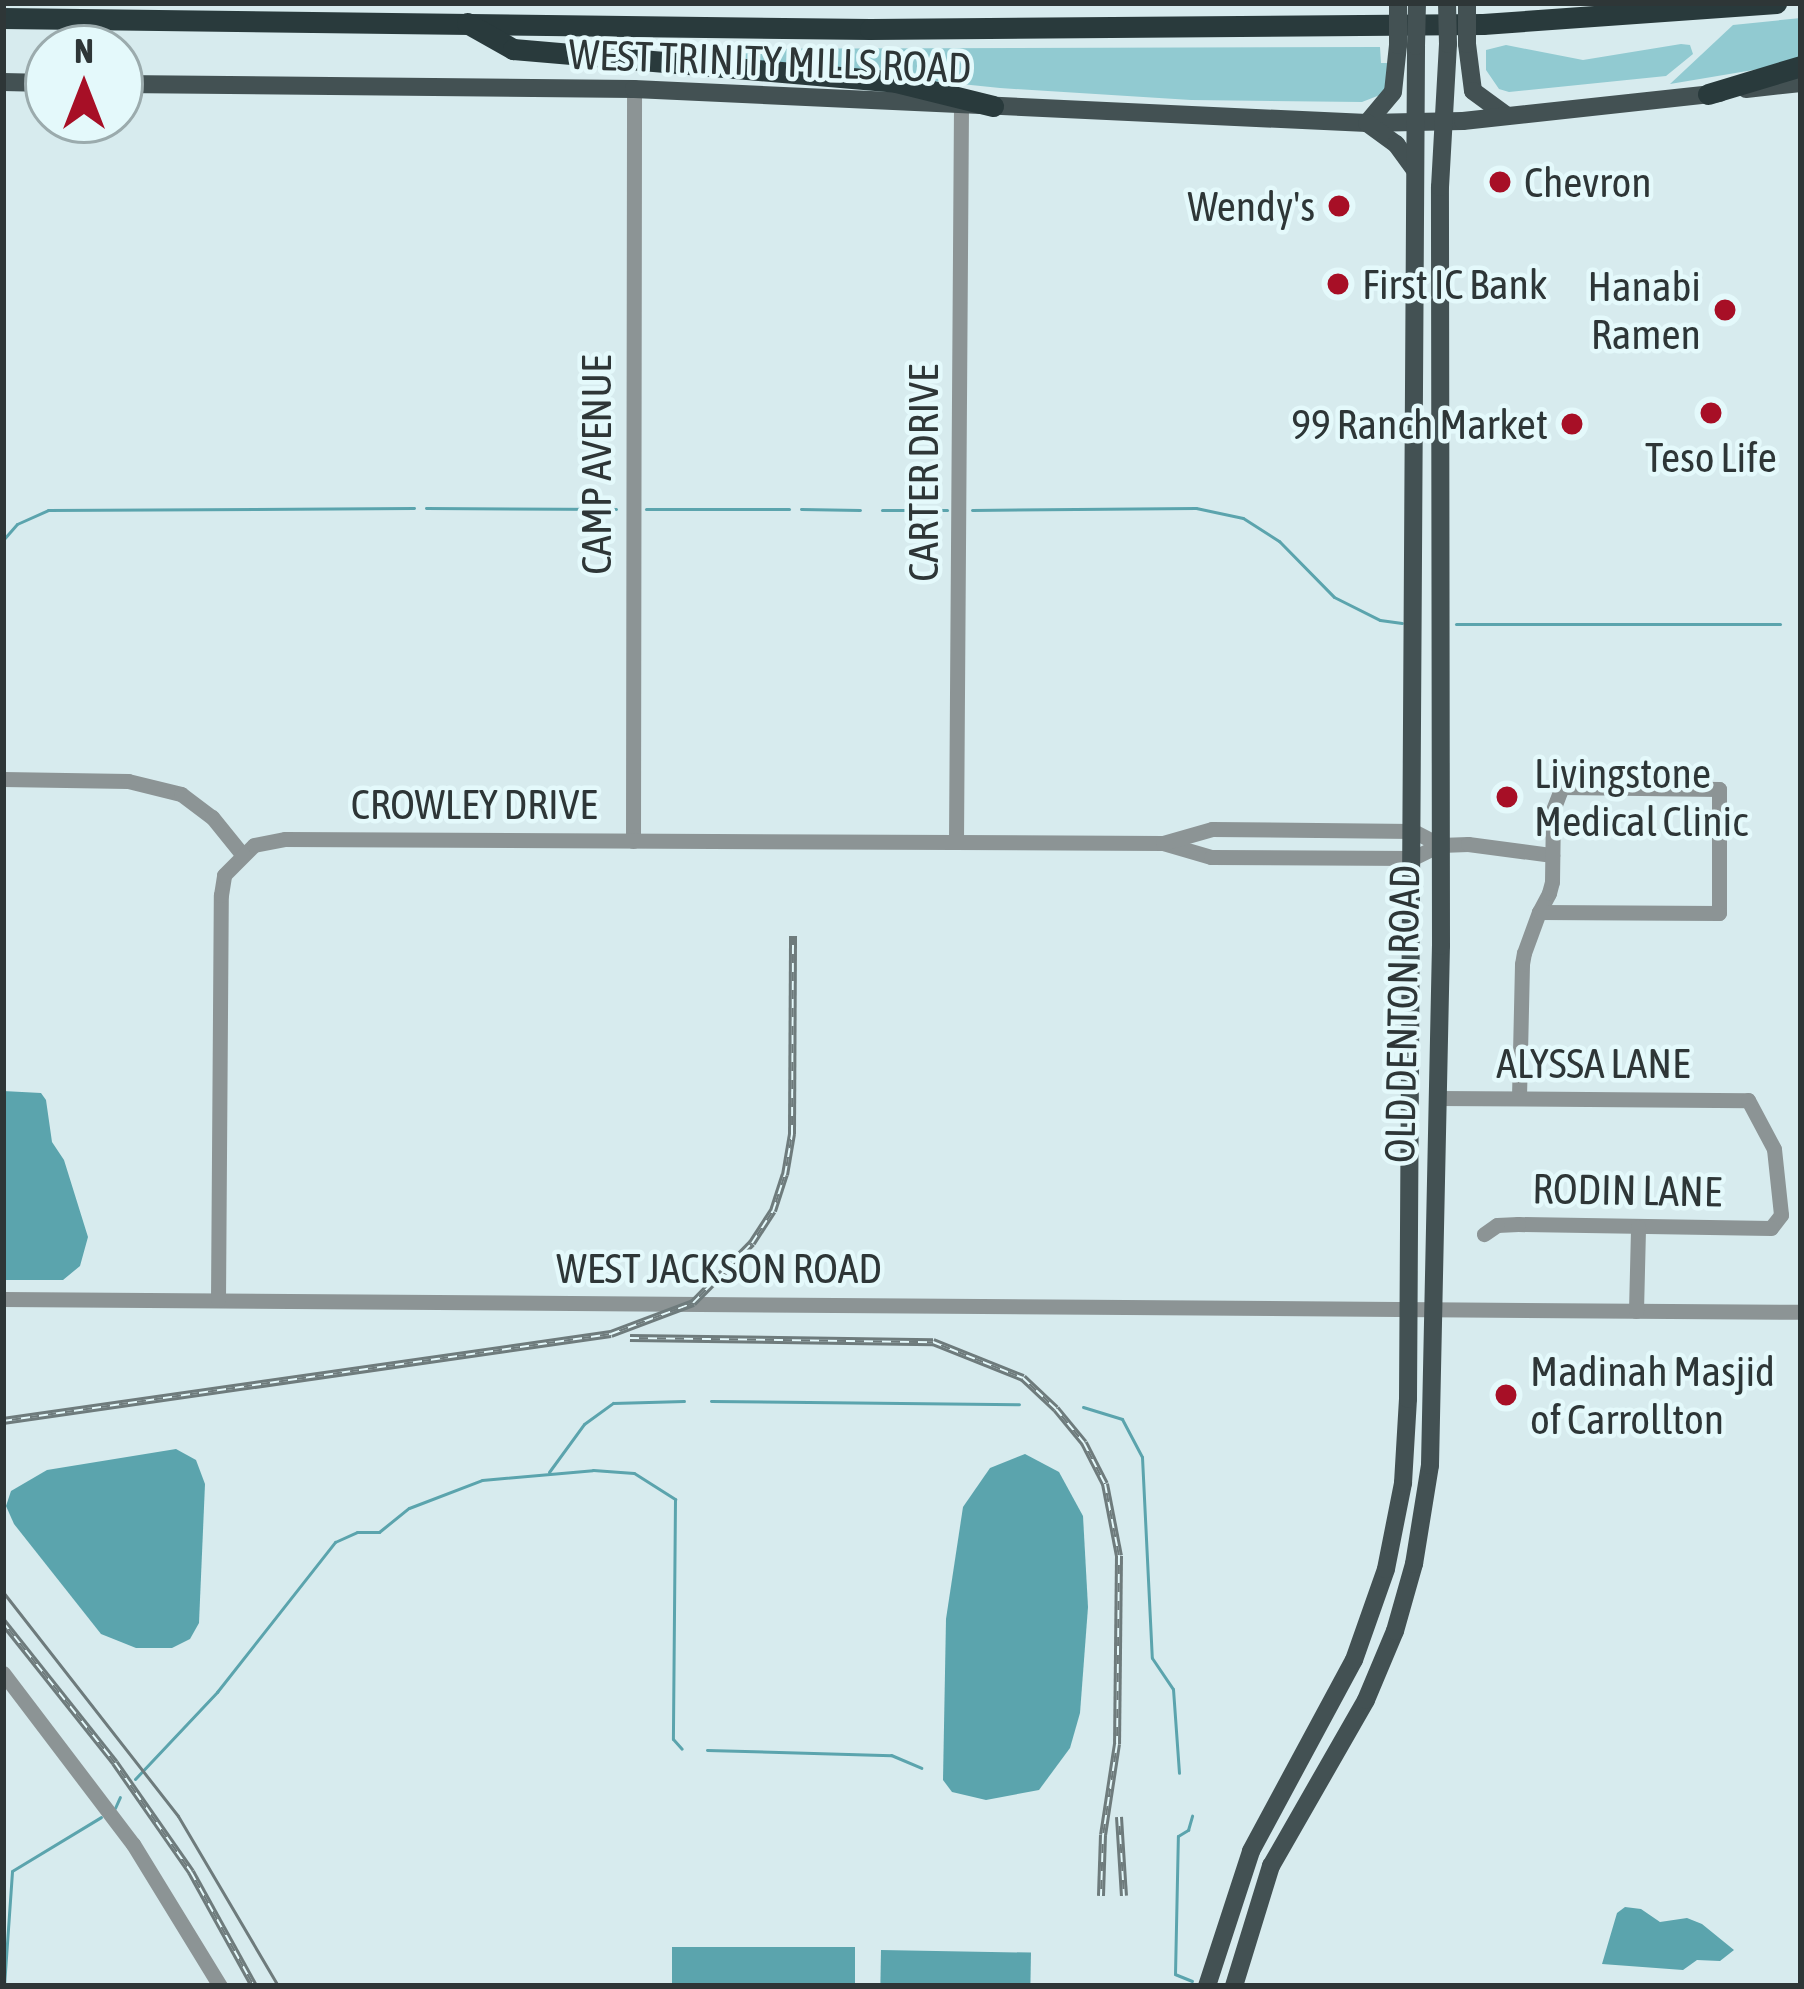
<!DOCTYPE html>
<style>
body{margin:0}
#map{position:relative;width:1804px;height:1989px;overflow:hidden;background:#d7ebee;font-family:"Asap Condensed",sans-serif}
div>[style]{position:absolute}
[style*='--x']{left:calc(var(--x)*1px);top:calc(var(--y)*1px);width:calc(var(--w)*1px);rotate:calc(var(--a)*1deg)}
.green>*{inset:0;background:#91cad1}
.water>*{inset:0;background:#5ba4ad;transform-origin:0 0}
.stream>*{height:3px;margin:-1.5px;padding:0 1.5px;transform-origin:1.5px;border-radius:1.5px;background:#5ba4ad}
.minor>*{height:15px;margin:-7.5px;padding:0 7.5px;transform-origin:7.5px;border-radius:7.5px;background:#8c9495}
.major>*{height:18px;margin:-9px;padding:0 9px;transform-origin:9px;border-radius:9px;background:#435153}
.highway>*{height:21px;margin:-10.5px;padding:0 10.5px;transform-origin:10.5px;border-radius:10.5px;background:#293a3c}
.tram>*{height:3px;margin:-1.5px;padding:0 1.5px;transform-origin:1.5px;border-radius:1.5px;background:#6e7b7c}
.rail>*{height:8px;margin-top:-4px;transform-origin:0;background:repeating-linear-gradient(90deg,#e4f9fb 0 9px,#6e7b7c 0 18px);box-sizing:border-box;border-block:3px solid #6e7b7c}
.major-bridge>*{height:18px;margin:-9px;padding:0 9px;transform-origin:9px;border-radius:9px;background:#435153}
.dots>*{width:33px;height:33px;translate:-50% -50%;box-sizing:border-box;border:6px solid #e4f9fb;border-radius:50%}
span{translate:-50% -50%;white-space:nowrap;text-align:center;line-height:1.15;-webkit-text-stroke:9px #e4f9fb;paint-order:stroke}
.street-label{font-size:42px;color:#2e3637}
.poi-label{font-size:42px;color:#2e3637}
.left{translate:0 -50%;text-align:left}
.right{translate:-100% -50%;text-align:right}
.frame{position:absolute;inset:0;border:6px solid #2e3637;pointer-events:none}
.north{position:absolute;left:24px;top:24px;width:120px;height:120px;box-sizing:border-box;background:#e4f9fb;border:3px solid #9babad;border-radius:50%;rotate:0deg;font-size:33px;font-weight:700;line-height:48px;text-align:center;color:#2e3637}
.north::after{content:'';display:block;margin:auto;width:42px;height:54px;background:#a70f26;clip-path:polygon(50% 0,100% 100%,50% 72%,0 100%)}
</style>
<div id="map">
<div class="green">
<div style="clip-path:polygon(1801px 18px,1801px 62px,1670px 84px,1733px 25px)"></div>
<div style="clip-path:polygon(1681px 44px,1690px 45px,1693px 54px,1666px 76px,1509px 92px,1499px 89px,1486px 70px,1486px 50px,1506px 45px,1583px 60px)"></div>
<div style="clip-path:polygon(1380px 47px,1381px 63px,1392px 63px,1385px 93px,1362px 102px,1191px 100px,1000px 88px,680px 55px,680px 49px)"></div>
</div>
<div class="water">
<div style="clip-path:polygon(3px 1091px,41px 1093px,46px 1100px,52px 1142px,64px 1160px,88px 1237px,80px 1266px,63px 1280px,3px 1280px)"></div>
<div style="clip-path:polygon(176px 1449px,196px 1460px,205px 1484px,199px 1623px,190px 1639px,172px 1648px,136px 1648px,101px 1634px,14px 1524px,6px 1506px,11px 1491px,47px 1470px)"></div>
<div style="clip-path:polygon(1025px 1454px,1059px 1472px,1083px 1516px,1088px 1607px,1080px 1713px,1070px 1748px,1039px 1790px,986px 1800px,952px 1792px,943px 1780px,946px 1619px,963px 1507px,990px 1468px)"></div>
<div style="clip-path:polygon(1625px 1907px,1641px 1909px,1660px 1922px,1687px 1918px,1702px 1924px,1734px 1950px,1720px 1961px,1697px 1960px,1683px 1970px,1602px 1964px,1617px 1913px)"></div>
<div style="left:672px;top:1947px;width:183px;height:39px"></div>
<div style="left:881px;top:1950px;width:150px;height:36px;rotate:1deg"></div>
</div>
<div class="stream">
<div style="--x:426;--y:508;--w:190;--a:0.3"></div>
<div style="--x:646;--y:509;--w:143;--a:0"></div>
<div style="--x:801;--y:509;--w:59;--a:1"></div>
<div style="--x:882;--y:510;--w:65;--a:0"></div>
<div style="--x:972;--y:510;--w:224;--a:-0.5"></div>
<div style="--x:1196;--y:508;--w:48;--a:12"></div>
<div style="--x:1243;--y:518;--w:43;--a:32.6"></div>
<div style="--x:1279;--y:541;--w:78;--a:45.5"></div>
<div style="--x:1334;--y:597;--w:51;--a:26.6"></div>
<div style="--x:1380;--y:620;--w:22;--a:8"></div>
<div style="--x:3;--y:540;--w:21;--a:-49"></div>
<div style="--x:17;--y:524;--w:34;--a:-24"></div>
<div style="--x:48;--y:510;--w:366;--a:-0.3"></div>
<div style="--x:1456;--y:624;--w:324;--a:0"></div>
<div style="--x:711;--y:1401;--w:308;--a:0.6"></div>
<div style="--x:1083;--y:1407;--w:41;--a:17.1"></div>
<div style="--x:1122;--y:1419;--w:43;--a:62.2"></div>
<div style="--x:1142;--y:1457;--w:201;--a:87.2"></div>
<div style="--x:1152;--y:1658;--w:37;--a:56"></div>
<div style="--x:1173;--y:1689;--w:84;--a:85.9"></div>
<div style="--x:549;--y:1472;--w:59;--a:-53.9"></div>
<div style="--x:584;--y:1424;--w:36;--a:-36"></div>
<div style="--x:613;--y:1403;--w:71;--a:-1.6"></div>
<div style="--x:707;--y:1750;--w:184;--a:1.6"></div>
<div style="--x:891;--y:1755;--w:33;--a:23"></div>
<div style="--x:135;--y:1779;--w:120;--a:-46.7"></div>
<div style="--x:217;--y:1692;--w:191;--a:-51.8"></div>
<div style="--x:335;--y:1542;--w:24;--a:-24"></div>
<div style="--x:357;--y:1532;--w:22;--a:0"></div>
<div style="--x:379;--y:1532;--w:38;--a:-39"></div>
<div style="--x:409;--y:1508;--w:78;--a:-21"></div>
<div style="--x:482;--y:1480;--w:111;--a:-5.1"></div>
<div style="--x:593;--y:1470;--w:41;--a:4.2"></div>
<div style="--x:634;--y:1473;--w:49;--a:32.4"></div>
<div style="--x:675;--y:1499;--w:240;--a:90.5"></div>
<div style="--x:673;--y:1739;--w:13;--a:48"></div>
<div style="--x:115;--y:1808;--w:12;--a:-66"></div>
<div style="--x:1192;--y:1981;--w:18;--a:-158"></div>
<div style="--x:1175;--y:1974;--w:138;--a:-88.8"></div>
<div style="--x:1178;--y:1836;--w:12;--a:-31"></div>
<div style="--x:1188;--y:1830;--w:15;--a:-74"></div>
<div style="--x:4;--y:1986;--w:115;--a:-86"></div>
<div style="--x:12;--y:1871;--w:104;--a:-31.2"></div>
</div>
<div class="minor">
<div style="--x:3;--y:779;--w:125;--a:0.9"></div>
<div style="--x:128;--y:781;--w:55;--a:13.8"></div>
<div style="--x:181;--y:794;--w:39;--a:37"></div>
<div style="--x:212;--y:817;--w:46;--a:51.1"></div>
<div style="--x:633;--y:841;--w:752;--a:-89.92"></div>
<div style="--x:956;--y:841;--w:736;--a:-89.61"></div>
<div style="--x:1163;--y:843;--w:50;--a:16.3"></div>
<div style="--x:1211;--y:857;--w:202;--a:0.3"></div>
<div style="--x:1413;--y:858;--w:30;--a:-26"></div>
<div style="--x:1440;--y:845;--w:28;--a:-2"></div>
<div style="--x:1468;--y:844;--w:85;--a:7.5"></div>
<div style="--x:1519;--y:1097;--w:133;--a:-88.7"></div>
<div style="--x:1522;--y:964;--w:11;--a:-80"></div>
<div style="--x:1524;--y:953;--w:44;--a:-69.9"></div>
<div style="--x:1539;--y:912;--w:21;--a:-62"></div>
<div style="--x:1549;--y:893;--w:11;--a:-75"></div>
<div style="--x:1552;--y:882;--w:72;--a:-89.2"></div>
<div style="--x:1553;--y:810;--w:25;--a:-69"></div>
<div style="--x:1562;--y:787;--w:157;--a:0.7"></div>
<div style="--x:1719;--y:789;--w:124;--a:90"></div>
<div style="--x:1719;--y:913;--w:180;--a:-179.7"></div>
<div style="--x:1438;--y:1098;--w:310;--a:0.4"></div>
<div style="--x:1748;--y:1100;--w:55;--a:62"></div>
<div style="--x:1774;--y:1149;--w:66;--a:83.9"></div>
<div style="--x:1781;--y:1215;--w:16;--a:128"></div>
<div style="--x:1771;--y:1228;--w:253;--a:-179.1"></div>
<div style="--x:1518;--y:1224;--w:21;--a:177"></div>
<div style="--x:1497;--y:1225;--w:16;--a:145"></div>
<div style="--x:3;--y:1299;--w:1798;--a:0.41"></div>
<div style="--x:218;--y:1300;--w:405;--a:-89.6"></div>
<div style="--x:221;--y:895;--w:20;--a:-81"></div>
<div style="--x:224;--y:875;--w:42;--a:-45"></div>
<div style="--x:254;--y:845;--w:32;--a:-11"></div>
<div style="--x:285;--y:839;--w:878;--a:0.26"></div>
<div style="--x:1163;--y:843;--w:51;--a:-15.9"></div>
<div style="--x:1212;--y:829;--w:201;--a:0.6"></div>
<div style="--x:1413;--y:831;--w:30;--a:27"></div>
<div style="--x:1636;--y:1311;--w:84;--a:-88.6"></div>
<div style="--x:3;--y:1673;--w:215;--a:52.8"></div>
<div style="--x:133;--y:1844;--w:167;--a:58.5"></div>
</div>
<div class="major">
<div style="--x:1467;--y:44;--w:47;--a:82.7"></div>
<div style="--x:1473;--y:91;--w:42;--a:36.3"></div>
<div style="--x:3;--y:82;--w:45;--a:1.3"></div>
<div style="--x:120;--y:84;--w:514;--a:0.56"></div>
<div style="--x:634;--y:89;--w:734;--a:2.66"></div>
<div style="--x:1367;--y:123;--w:96;--a:-1.2"></div>
<div style="--x:1463;--y:121;--w:258;--a:-6.2"></div>
<div style="--x:1746;--y:89;--w:55;--a:-6.2"></div>
<div style="--x:1367;--y:123;--w:40;--a:-50"></div>
<div style="--x:1393;--y:92;--w:47;--a:-83.9"></div>
<div style="--x:1367;--y:123;--w:36;--a:36"></div>
<div style="--x:1396;--y:144;--w:31;--a:54"></div>
<div style="--x:1207;--y:1986;--w:142;--a:-71.9"></div>
<div style="--x:1251;--y:1851;--w:217;--a:-61.7"></div>
<div style="--x:1354;--y:1660;--w:96;--a:-70.6"></div>
<div style="--x:1386;--y:1569;--w:88;--a:-78.8"></div>
<div style="--x:1403;--y:1483;--w:84;--a:-86.6"></div>
<div style="--x:1408;--y:1399;--w:1353;--a:-89.66"></div>
<div style="--x:1234;--y:1986;--w:126;--a:-72.9"></div>
<div style="--x:1271;--y:1866;--w:191;--a:-60.2"></div>
<div style="--x:1366;--y:1700;--w:75;--a:-67.2"></div>
<div style="--x:1395;--y:1631;--w:70;--a:-74.2"></div>
<div style="--x:1414;--y:1564;--w:100;--a:-80.8"></div>
<div style="--x:1430;--y:1465;--w:519;--a:-88.79"></div>
<div style="--x:1441;--y:946;--w:759;--a:-90.08"></div>
<div style="--x:1440;--y:187;--w:143;--a:-86.8"></div>
</div>
<div class="highway">
<div style="--x:3;--y:18;--w:867;--a:0.73"></div>
<div style="--x:870;--y:29;--w:613;--a:-0.47"></div>
<div style="--x:1483;--y:24;--w:294;--a:-4.1"></div>
<div style="--x:467;--y:23;--w:53;--a:29.5"></div>
<div style="--x:513;--y:49;--w:384;--a:4.9"></div>
<div style="--x:896;--y:82;--w:100;--a:13.9"></div>
<div style="--x:1708;--y:94;--w:97;--a:-16.8"></div>
</div>
<div class="tram">
<div style="--x:3;--y:1592;--w:284;--a:52"></div>
<div style="--x:178;--y:1816;--w:197;--a:59.5"></div>
</div>
<div class="rail">
<div style="--x:630;--y:1338;--w:303;--a:0.8"></div>
<div style="--x:933;--y:1342;--w:97;--a:21.8"></div>
<div style="--x:1023;--y:1378;--w:45;--a:43.2"></div>
<div style="--x:1056;--y:1409;--w:44;--a:50.5"></div>
<div style="--x:1084;--y:1443;--w:46;--a:62.9"></div>
<div style="--x:1105;--y:1484;--w:73;--a:79"></div>
<div style="--x:1119;--y:1556;--w:188;--a:90.6"></div>
<div style="--x:1117;--y:1744;--w:92;--a:98.7"></div>
<div style="--x:1103;--y:1835;--w:61;--a:91.9"></div>
<div style="--x:3;--y:1421;--w:614;--a:-8.14"></div>
<div style="--x:611;--y:1334;--w:88;--a:-20.7"></div>
<div style="--x:693;--y:1303;--w:84;--a:-45.5"></div>
<div style="--x:752;--y:1243;--w:38;--a:-57"></div>
<div style="--x:773;--y:1211;--w:38;--a:-72"></div>
<div style="--x:785;--y:1175;--w:42;--a:-80.3"></div>
<div style="--x:792;--y:1134;--w:198;--a:-89.7"></div>
<div style="--x:3;--y:1622;--w:180;--a:51.5"></div>
<div style="--x:115;--y:1763;--w:133;--a:55.1"></div>
<div style="--x:191;--y:1872;--w:130;--a:61.1"></div>
<div style="--x:1119;--y:1817;--w:79;--a:86.4"></div>
</div>
<div class="major-bridge">
<div style="--x:1398;--y:3;--w:42;--a:90"></div>
<div style="--x:1447;--y:3;--w:41;--a:88.6"></div>
<div style="--x:1467;--y:3;--w:41;--a:90"></div>
<div style="--x:1416;--y:46;--w:43;--a:-88.7"></div>
</div>
<div class="dots">
<div style="left:1500px;top:182px;background:#a70f26"></div>
<div style="left:1339px;top:206px;background:#a70f26"></div>
<div style="left:1338px;top:284px;background:#a70f26"></div>
<div style="left:1725px;top:310px;background:#a70f26"></div>
<div style="left:1711px;top:413px;background:#a70f26"></div>
<div style="left:1572px;top:424px;background:#a70f26"></div>
<div style="left:1507px;top:797px;background:#a70f26"></div>
<div style="left:1506px;top:1395px;background:#a70f26"></div>
</div>
<div class="street-label">
<span style="left:770px;top:61px;rotate:2deg">WEST TRINITY MILLS ROAD</span>
<span style="left:596px;top:465px;rotate:-90deg">CAMP AVENUE</span>
<span style="left:923px;top:473px;rotate:-90deg">CARTER DRIVE</span>
<span style="left:474px;top:804px">CROWLEY DRIVE</span>
<span style="left:1402px;top:1014px;rotate:-89deg">OLD DENTON ROAD</span>
<span style="left:1593px;top:1063px">ALYSSA LANE</span>
<span style="left:1627px;top:1190px;rotate:1deg">RODIN LANE</span>
<span style="left:719px;top:1268px">WEST JACKSON ROAD</span>
</div>
<div class="poi-label">
<span class="left" style="left:1524px;top:182px">Chevron</span>
<span class="right" style="left:1315px;top:206px">Wendy's</span>
<span class="left" style="left:1362px;top:284px">First IC Bank</span>
<span class="right" style="left:1701px;top:310px">Hanabi<br>Ramen</span>
<span class="right" style="left:1548px;top:424px">99 Ranch Market</span>
<span style="left:1711px;top:457px">Teso Life</span>
<span class="left" style="left:1534px;top:797px">Livingstone<br>Medical Clinic</span>
<span class="left" style="left:1530px;top:1395px">Madinah Masjid<br>of Carrollton</span>
</div>
<div class="frame"></div>
<div class="north">N</div>
</div>
